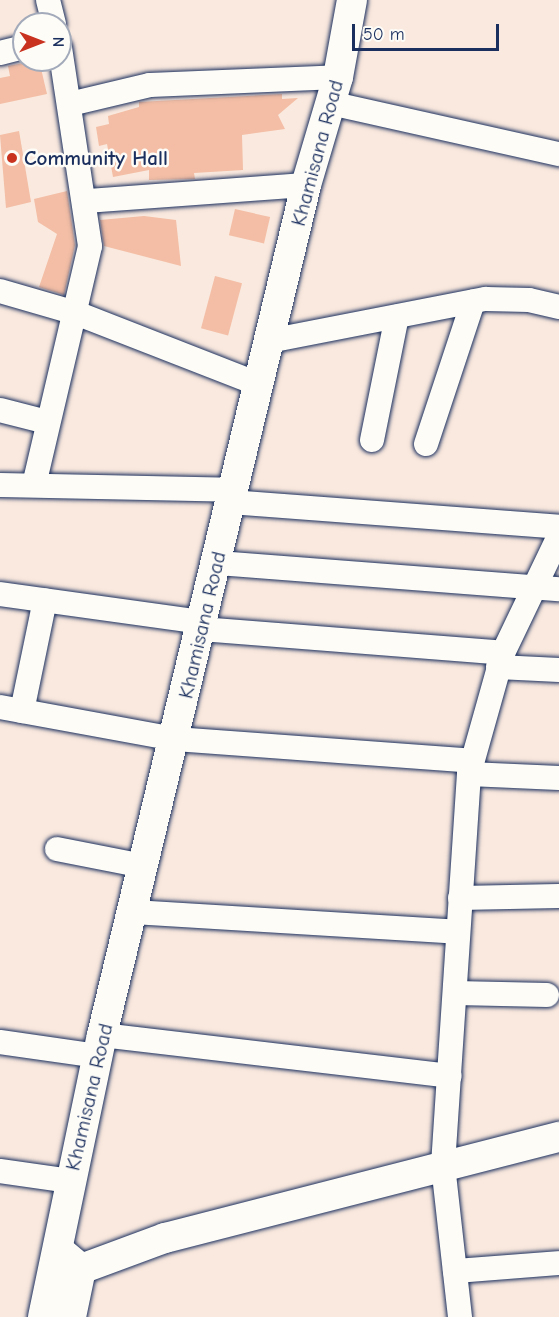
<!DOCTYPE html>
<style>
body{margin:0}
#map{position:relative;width:559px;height:1317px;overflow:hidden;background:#fae9de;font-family:"Comic Neue",sans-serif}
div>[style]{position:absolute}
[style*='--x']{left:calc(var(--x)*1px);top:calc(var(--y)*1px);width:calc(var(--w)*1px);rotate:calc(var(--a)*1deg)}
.building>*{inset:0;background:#f3bea5;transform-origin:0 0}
.roads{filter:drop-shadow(0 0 2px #1b2f5e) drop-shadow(0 0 2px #1b2f5e)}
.minor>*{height:24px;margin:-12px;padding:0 12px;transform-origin:12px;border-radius:12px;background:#fdfcf7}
.tertiary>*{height:30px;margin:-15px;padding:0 15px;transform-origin:15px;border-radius:15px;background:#fdfcf7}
.dots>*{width:16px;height:16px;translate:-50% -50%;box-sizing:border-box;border:3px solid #fdfcf7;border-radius:50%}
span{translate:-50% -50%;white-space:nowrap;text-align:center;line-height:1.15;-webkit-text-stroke:5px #fdfcf7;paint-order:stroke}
.street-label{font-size:21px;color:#1b2f5e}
.poi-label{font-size:21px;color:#1b2f5e;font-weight:700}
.left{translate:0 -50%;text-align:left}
.north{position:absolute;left:12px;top:12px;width:60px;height:60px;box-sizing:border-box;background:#fdfcf7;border:2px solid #a3aaba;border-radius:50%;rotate:90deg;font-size:16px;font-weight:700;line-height:24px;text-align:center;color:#1b2f5e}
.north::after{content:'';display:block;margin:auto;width:21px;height:27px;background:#c8321e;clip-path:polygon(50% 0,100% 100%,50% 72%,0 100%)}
.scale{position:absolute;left:352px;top:24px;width:147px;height:27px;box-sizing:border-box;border:3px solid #1b2f5e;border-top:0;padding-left:8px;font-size:18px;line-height:21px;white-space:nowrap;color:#1b2f5e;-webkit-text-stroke:4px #fdfcf7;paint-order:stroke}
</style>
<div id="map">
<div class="building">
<div style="clip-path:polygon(39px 60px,47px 94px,0 104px,0 78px,10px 76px,8px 66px)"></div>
<div style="clip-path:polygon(282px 94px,282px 99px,298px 98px,278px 115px,285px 129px,242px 135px,243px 170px,194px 173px,195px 179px,149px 180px,149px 170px,113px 177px,107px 144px,99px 146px,96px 127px,109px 124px,108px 116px,139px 107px,139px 102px)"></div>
<div style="clip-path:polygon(19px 131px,31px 202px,6px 208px,0 135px)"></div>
<div style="clip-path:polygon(67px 191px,75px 245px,64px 295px,39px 287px,57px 234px,38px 222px,34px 199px)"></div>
<div style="left:235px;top:209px;width:36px;height:27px;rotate:13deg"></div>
<div style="clip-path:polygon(144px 216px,176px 220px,181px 266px,104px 246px,100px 220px)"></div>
<div style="left:215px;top:276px;width:28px;height:54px;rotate:15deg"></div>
</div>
<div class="roads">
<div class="minor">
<div style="--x:48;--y:0;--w:25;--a:76"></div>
<div style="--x:0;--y:53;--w:25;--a:-14"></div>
<div style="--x:330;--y:103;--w:235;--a:12.6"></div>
<div style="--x:70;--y:104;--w:82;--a:-13.4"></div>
<div style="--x:150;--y:85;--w:188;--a:-2.4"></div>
<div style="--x:87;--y:201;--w:220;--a:-4.2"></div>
<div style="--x:0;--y:291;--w:79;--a:16.1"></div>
<div style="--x:76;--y:313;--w:195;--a:21.3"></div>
<div style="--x:269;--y:341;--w:221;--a:-11"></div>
<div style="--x:486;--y:299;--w:43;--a:1.3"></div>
<div style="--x:529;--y:300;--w:31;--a:13"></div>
<div style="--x:0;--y:410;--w:49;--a:14.3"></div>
<div style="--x:372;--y:440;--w:126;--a:-78.6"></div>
<div style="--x:426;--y:444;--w:150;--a:-71.7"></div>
<div style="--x:0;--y:485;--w:232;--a:1.2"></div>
<div style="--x:34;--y:485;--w:245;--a:-76.8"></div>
<div style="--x:90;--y:246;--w:200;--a:-98.6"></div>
<div style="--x:230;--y:502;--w:330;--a:4.3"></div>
<div style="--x:218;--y:563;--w:342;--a:4.4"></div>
<div style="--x:0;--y:594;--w:205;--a:7.9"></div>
<div style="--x:201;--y:629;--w:303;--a:4.5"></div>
<div style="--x:498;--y:667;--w:61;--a:2.8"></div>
<div style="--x:0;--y:707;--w:178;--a:10.4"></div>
<div style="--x:175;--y:739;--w:298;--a:4.2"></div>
<div style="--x:22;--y:711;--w:113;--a:-78.3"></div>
<div style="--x:469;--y:774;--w:90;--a:2.5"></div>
<div style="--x:57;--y:849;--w:89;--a:11.1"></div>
<div style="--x:460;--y:898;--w:99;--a:-1.2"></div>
<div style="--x:133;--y:912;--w:325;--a:3.5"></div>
<div style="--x:456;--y:993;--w:91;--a:1.3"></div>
<div style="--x:102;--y:1035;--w:350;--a:6.7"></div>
<div style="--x:0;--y:1042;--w:98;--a:8.2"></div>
<div style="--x:0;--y:1171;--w:71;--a:8.1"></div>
<div style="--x:455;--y:1271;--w:104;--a:-4.4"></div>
<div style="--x:460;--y:1317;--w:153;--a:-96.4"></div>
<div style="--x:443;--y:1165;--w:392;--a:-86.2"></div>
<div style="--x:469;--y:774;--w:126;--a:-74.3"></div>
<div style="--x:503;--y:653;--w:130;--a:-64.4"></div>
</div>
<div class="tertiary">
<div style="--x:61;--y:1252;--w:26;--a:40"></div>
<div style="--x:81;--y:1269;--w:90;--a:-20.3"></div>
<div style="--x:165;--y:1238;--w:407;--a:-14.4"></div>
<div style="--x:43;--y:1317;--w:288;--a:-78.2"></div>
<div style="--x:102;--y:1035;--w:874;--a:-76.5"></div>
<div style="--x:306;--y:185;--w:113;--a:-73.5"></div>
<div style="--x:338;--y:77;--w:78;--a:-79.7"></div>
<div style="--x:71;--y:1317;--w:49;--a:-78.2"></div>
</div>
</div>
<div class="dots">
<div style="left:12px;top:158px;background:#c8321e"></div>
</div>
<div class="street-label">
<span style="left:317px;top:153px;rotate:-75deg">Khamisana Road</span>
<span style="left:202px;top:625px;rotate:-77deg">Khamisana Road</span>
<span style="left:89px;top:1097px;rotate:-77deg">Khamisana Road</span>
</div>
<div class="poi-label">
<span class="left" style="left:24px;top:158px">Community Hall</span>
</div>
<div class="north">N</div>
<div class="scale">50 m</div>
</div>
